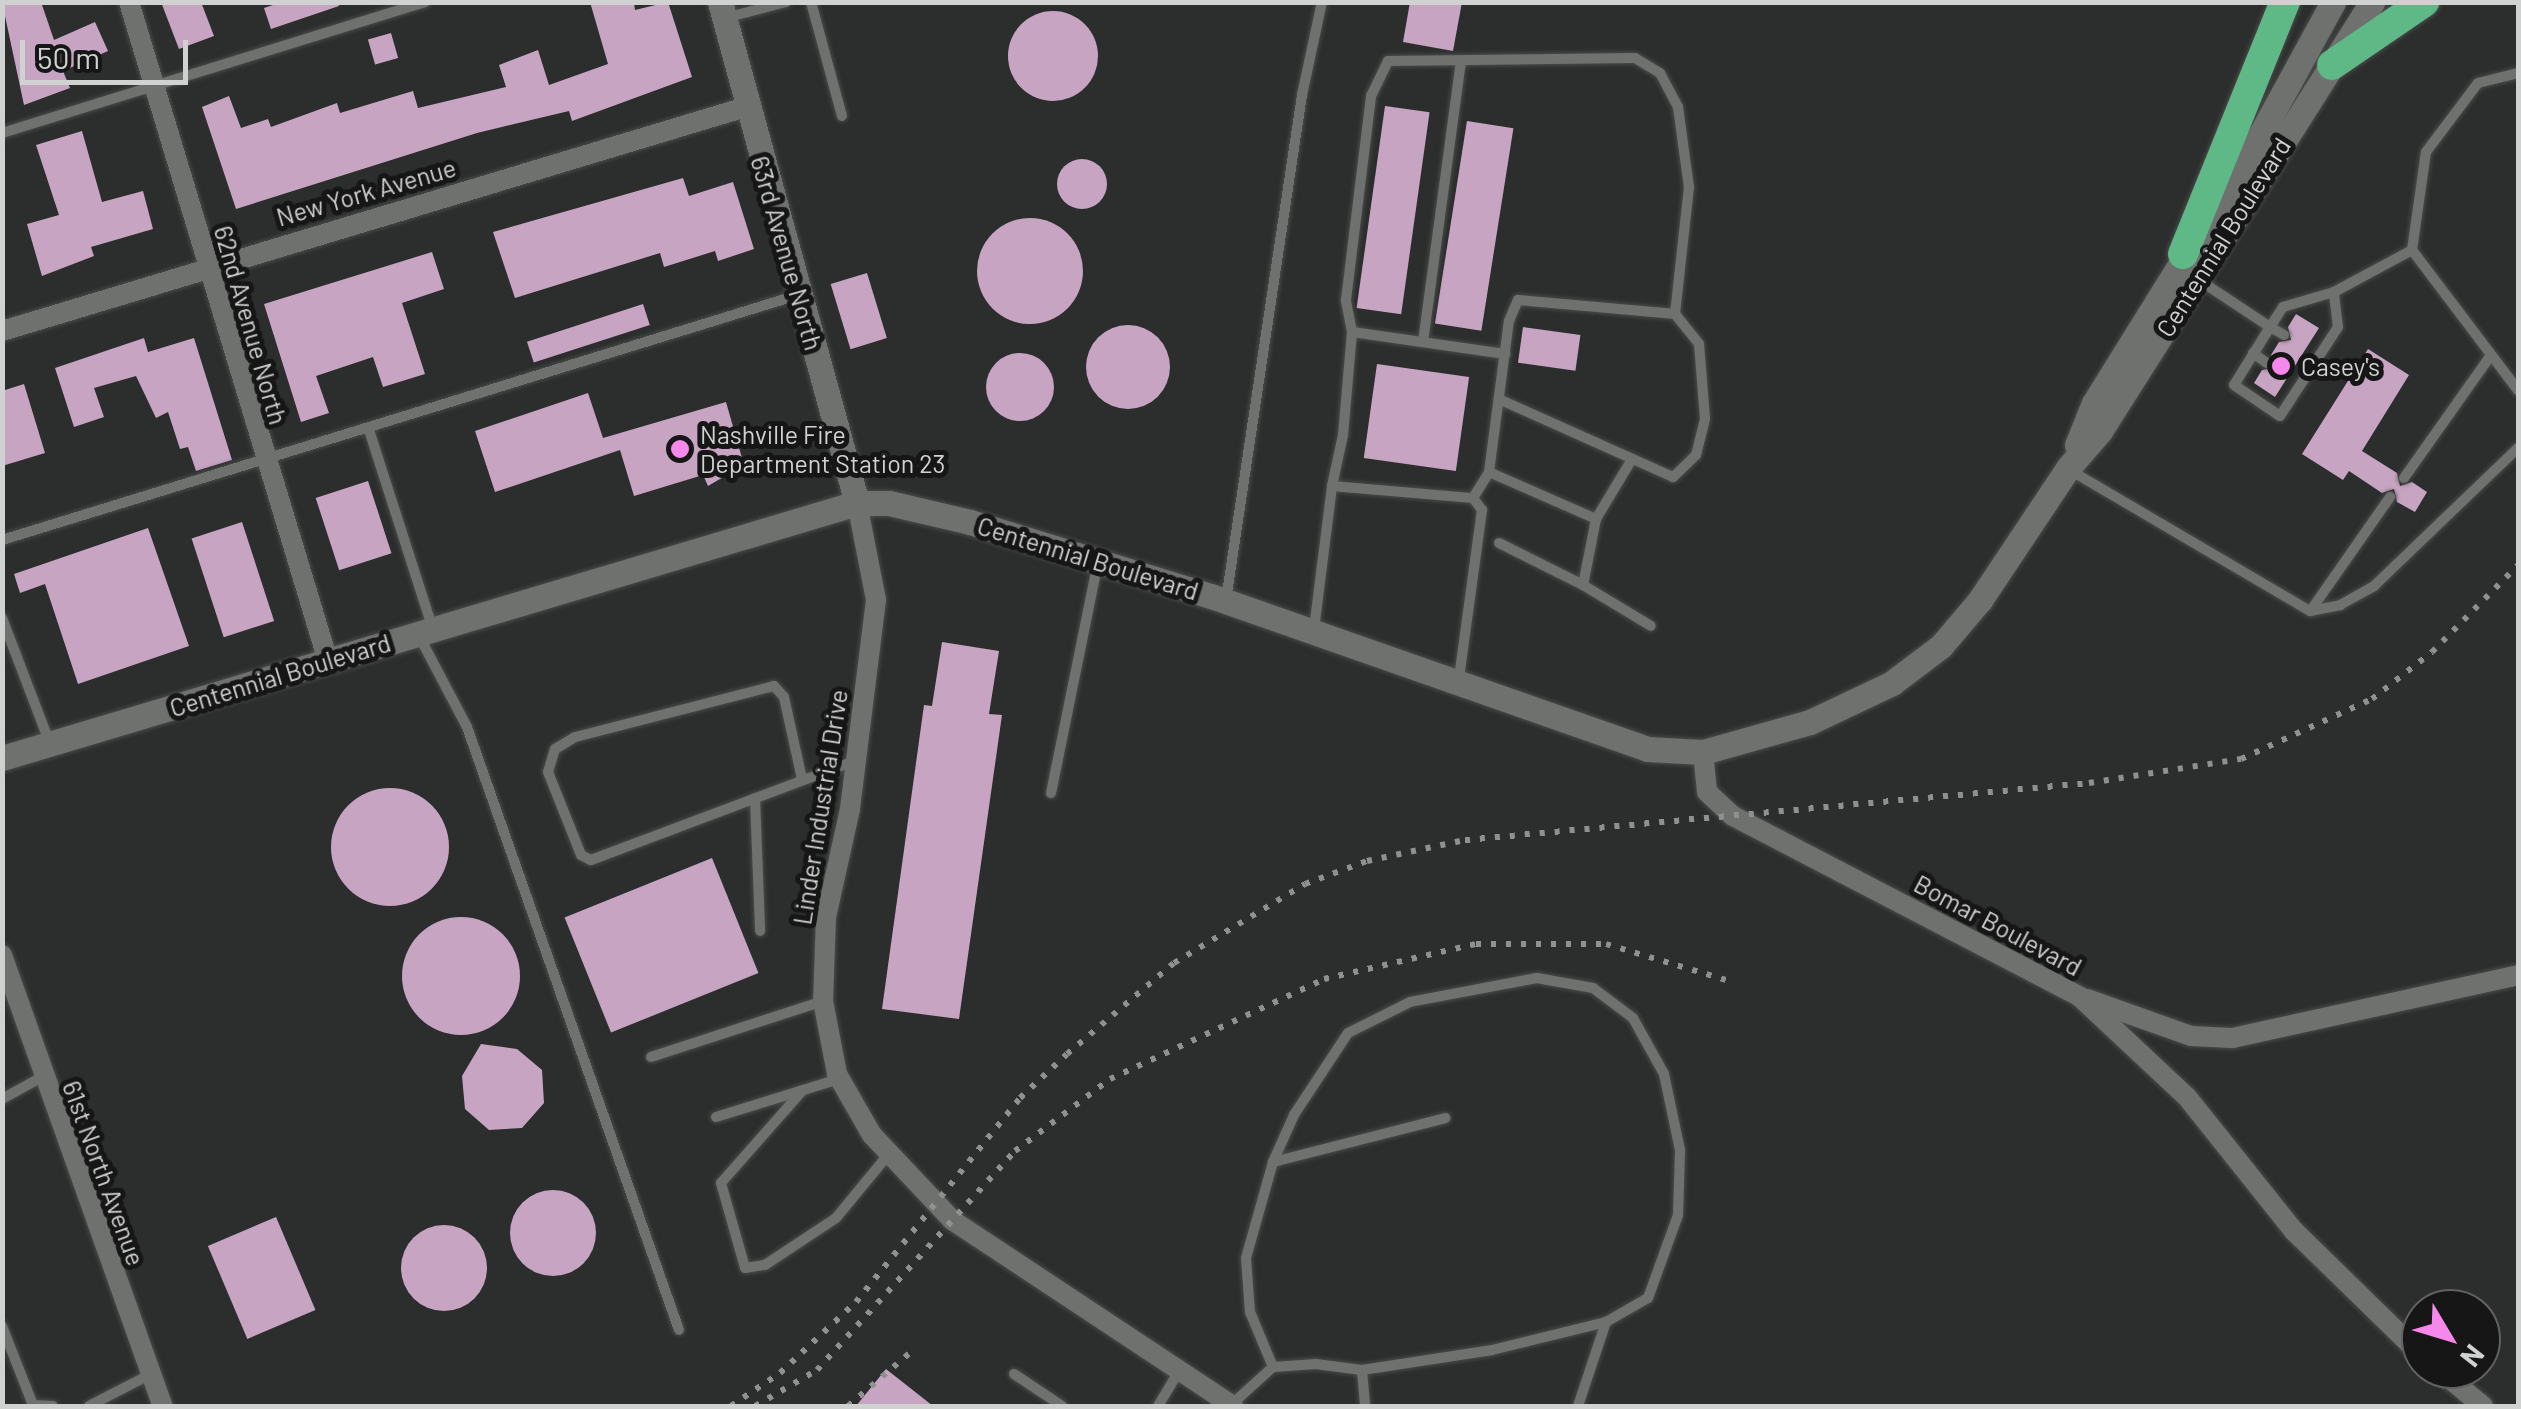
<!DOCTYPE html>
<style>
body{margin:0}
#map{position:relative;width:2521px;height:1409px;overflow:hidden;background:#2c2e2d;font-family:Barlow,sans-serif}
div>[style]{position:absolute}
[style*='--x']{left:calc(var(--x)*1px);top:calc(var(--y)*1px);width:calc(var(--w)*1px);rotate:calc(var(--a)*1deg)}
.building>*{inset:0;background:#c8a4c3;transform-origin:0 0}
.round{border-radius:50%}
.roads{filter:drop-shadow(0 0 2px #494b4a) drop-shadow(0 0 2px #494b4a)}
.service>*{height:10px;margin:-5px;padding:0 5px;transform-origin:5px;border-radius:5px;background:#6f716f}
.minor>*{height:20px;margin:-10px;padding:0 10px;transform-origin:10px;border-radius:10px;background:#6f716f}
.tertiary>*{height:25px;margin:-12.5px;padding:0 12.5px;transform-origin:12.5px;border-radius:12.5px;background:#6f716f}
.secondary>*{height:25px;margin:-12.5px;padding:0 12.5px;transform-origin:12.5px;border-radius:12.5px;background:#6f716f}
.motorway>*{height:30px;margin:-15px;padding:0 15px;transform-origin:15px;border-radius:15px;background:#5fb986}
.rail>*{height:6px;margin-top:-3px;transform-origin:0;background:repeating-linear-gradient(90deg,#8f9190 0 5px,transparent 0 15px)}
.dots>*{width:28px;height:28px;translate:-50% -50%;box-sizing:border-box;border:5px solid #151615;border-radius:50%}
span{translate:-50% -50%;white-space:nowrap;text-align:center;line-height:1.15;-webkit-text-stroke:10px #151615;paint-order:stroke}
.street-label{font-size:25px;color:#d0d2d1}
.poi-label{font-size:25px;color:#d0d2d1}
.left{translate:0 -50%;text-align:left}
.frame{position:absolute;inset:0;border:5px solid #d0d2d1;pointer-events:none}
.north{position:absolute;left:2401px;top:1289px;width:100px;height:100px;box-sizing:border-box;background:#151615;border:2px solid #606160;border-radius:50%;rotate:128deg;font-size:28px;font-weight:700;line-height:40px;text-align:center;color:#d0d2d1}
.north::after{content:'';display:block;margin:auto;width:35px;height:45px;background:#f788eb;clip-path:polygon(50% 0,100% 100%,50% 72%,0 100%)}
.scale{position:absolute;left:20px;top:40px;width:168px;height:45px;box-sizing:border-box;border:5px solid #d0d2d1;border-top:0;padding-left:12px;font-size:30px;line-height:35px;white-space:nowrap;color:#d0d2d1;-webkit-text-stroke:8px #151615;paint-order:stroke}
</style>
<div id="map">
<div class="building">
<div style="clip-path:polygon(2px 2px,41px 2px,54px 40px,95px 22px,108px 51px,63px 71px,70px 88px,24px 105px)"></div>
<div style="clip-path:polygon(161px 2px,201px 2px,214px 36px,179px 49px)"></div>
<div style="clip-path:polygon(282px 2px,338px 2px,339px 6px,271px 29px,264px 8px)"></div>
<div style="clip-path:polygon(590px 2px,634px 2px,635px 10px,668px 2px,692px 77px,572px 121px,569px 111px,477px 133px,236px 209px,202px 107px,229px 96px,241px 128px,268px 119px,271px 127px,337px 103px,340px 113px,413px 91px,418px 108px,506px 87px,499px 65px,538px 50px,549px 85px,608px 64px)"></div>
<div style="clip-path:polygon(1410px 2px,1462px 2px,1453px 51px,1403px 42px)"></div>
<div class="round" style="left:1008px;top:11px;width:90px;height:90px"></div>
<div style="left:391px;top:33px;width:26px;height:24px;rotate:74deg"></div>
<div style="left:1385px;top:106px;width:45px;height:204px;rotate:8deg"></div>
<div style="left:1467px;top:121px;width:47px;height:205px;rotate:9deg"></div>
<div style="clip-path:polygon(82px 131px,102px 202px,143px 191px,153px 229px,91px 247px,94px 256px,42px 276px,27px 224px,59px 215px,36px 145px)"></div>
<div class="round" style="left:1057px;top:159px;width:50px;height:50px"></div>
<div style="clip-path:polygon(683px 178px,689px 196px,733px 182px,754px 249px,718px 261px,715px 251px,664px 267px,660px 253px,515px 298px,493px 232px)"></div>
<div class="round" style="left:977px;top:218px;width:106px;height:106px"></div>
<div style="clip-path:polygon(432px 252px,444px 289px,402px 303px,425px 374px,383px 387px,373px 357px,316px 376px,329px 413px,301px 422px,264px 304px)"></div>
<div style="left:867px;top:273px;width:68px;height:38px;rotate:73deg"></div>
<div style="left:643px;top:304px;width:22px;height:122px;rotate:72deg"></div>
<div style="clip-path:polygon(2296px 314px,2319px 328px,2275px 397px,2254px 383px,2262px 370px,2275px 367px,2271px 355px,2279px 342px,2291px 340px,2288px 327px)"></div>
<div class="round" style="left:1086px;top:325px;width:84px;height:84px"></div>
<div style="left:1523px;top:327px;width:58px;height:36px;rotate:8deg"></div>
<div style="clip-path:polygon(144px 338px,148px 352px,194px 338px,232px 460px,196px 471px,188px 447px,180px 449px,168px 412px,156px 418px,136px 376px,94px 388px,104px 417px,74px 427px,55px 368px)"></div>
<div style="clip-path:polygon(2368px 349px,2409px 375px,2362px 451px,2397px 473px,2400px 486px,2412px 482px,2427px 492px,2415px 512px,2397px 502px,2394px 489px,2382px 493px,2349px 471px,2343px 480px,2302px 454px)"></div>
<div class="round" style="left:986px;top:353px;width:68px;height:68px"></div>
<div style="left:1377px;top:364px;width:93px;height:95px;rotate:8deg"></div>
<div style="clip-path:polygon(24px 384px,45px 453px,2px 466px,2px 391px)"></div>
<div style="clip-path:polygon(588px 393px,603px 438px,726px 402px,744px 465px,708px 486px,703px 475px,634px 496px,620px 450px,495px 492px,475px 431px)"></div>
<div style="left:368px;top:481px;width:76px;height:55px;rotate:72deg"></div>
<div style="left:242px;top:522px;width:104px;height:53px;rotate:72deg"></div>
<div style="clip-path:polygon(148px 528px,189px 646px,78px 684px,45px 584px,20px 593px,14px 574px)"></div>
<div style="clip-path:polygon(942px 642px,999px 651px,989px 714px,1002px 715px,959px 1019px,882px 1009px,924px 705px,932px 706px)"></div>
<div class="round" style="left:331px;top:788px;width:118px;height:118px"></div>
<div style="left:712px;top:858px;width:124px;height:159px;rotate:68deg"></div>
<div class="round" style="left:402px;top:917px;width:118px;height:118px"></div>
<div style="clip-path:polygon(481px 1044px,517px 1049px,542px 1070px,544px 1103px,522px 1128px,489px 1130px,465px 1109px,462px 1076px)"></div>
<div class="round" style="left:510px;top:1190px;width:86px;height:86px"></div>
<div style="left:276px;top:1217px;width:101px;height:74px;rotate:67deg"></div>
<div class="round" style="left:401px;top:1225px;width:86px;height:86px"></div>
<div style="clip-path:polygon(886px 1369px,933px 1406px,856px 1406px)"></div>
</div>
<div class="roads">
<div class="service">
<div style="--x:811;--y:2;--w:118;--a:74.8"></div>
<div style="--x:725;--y:18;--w:63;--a:-14.7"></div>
<div style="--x:2;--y:133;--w:443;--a:-17.2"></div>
<div style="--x:2412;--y:250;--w:99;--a:-81.9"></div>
<div style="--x:2426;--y:152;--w:86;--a:-53"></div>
<div style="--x:2478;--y:83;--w:41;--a:-14"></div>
<div style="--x:2196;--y:278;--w:89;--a:33.5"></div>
<div style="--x:2270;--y:327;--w:24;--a:-57"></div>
<div style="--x:2283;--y:307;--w:53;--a:-16.4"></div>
<div style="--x:2334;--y:292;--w:89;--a:-28.3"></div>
<div style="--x:2412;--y:250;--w:176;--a:52.9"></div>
<div style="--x:1352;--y:332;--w:155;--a:8.2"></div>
<div style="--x:2284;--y:335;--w:16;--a:-150"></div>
<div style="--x:2270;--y:327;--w:68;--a:121.8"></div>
<div style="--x:2234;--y:385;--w:55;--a:34"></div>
<div style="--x:2280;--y:416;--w:106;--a:-56.9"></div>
<div style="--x:2338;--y:327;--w:35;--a:-97"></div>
<div style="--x:1423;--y:342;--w:284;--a:-82.3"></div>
<div style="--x:2253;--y:353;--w:17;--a:36"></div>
<div style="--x:369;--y:430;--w:209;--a:72.2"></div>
<div style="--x:2068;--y:469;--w:281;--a:30.4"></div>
<div style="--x:2310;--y:611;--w:31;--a:-11"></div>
<div style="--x:2340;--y:605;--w:39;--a:-29"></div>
<div style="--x:2374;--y:586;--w:199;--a:-43.8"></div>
<div style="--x:1489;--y:472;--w:117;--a:23.7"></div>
<div style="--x:1596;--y:519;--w:70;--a:-59"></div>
<div style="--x:2404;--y:478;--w:147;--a:-54.7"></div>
<div style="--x:1332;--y:486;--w:52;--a:-77.8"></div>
<div style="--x:1343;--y:435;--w:103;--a:-85"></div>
<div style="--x:1352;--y:332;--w:33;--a:-101"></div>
<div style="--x:1346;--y:300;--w:206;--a:-83"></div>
<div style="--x:1371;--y:96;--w:39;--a:-64"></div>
<div style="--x:1388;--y:61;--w:247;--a:-0.7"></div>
<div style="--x:1635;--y:58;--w:29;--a:31"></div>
<div style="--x:1660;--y:73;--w:38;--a:62"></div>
<div style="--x:1678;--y:107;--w:81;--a:82.2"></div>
<div style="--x:1689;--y:187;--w:128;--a:96.3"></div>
<div style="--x:1473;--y:498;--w:31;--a:-58"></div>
<div style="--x:1489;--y:472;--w:152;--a:-82.5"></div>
<div style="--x:1509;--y:321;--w:23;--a:-67"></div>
<div style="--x:1518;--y:300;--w:158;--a:5.1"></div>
<div style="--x:1675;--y:314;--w:38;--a:51"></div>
<div style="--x:1699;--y:344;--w:75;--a:85.4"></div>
<div style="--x:1705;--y:419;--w:37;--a:104"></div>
<div style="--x:1696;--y:455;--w:32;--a:136"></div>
<div style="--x:1673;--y:477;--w:191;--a:-155.9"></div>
<div style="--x:1596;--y:519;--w:67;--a:101.1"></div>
<div style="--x:1583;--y:585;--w:79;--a:31.1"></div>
<div style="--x:2;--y:540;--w:833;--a:-17.11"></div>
<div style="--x:1499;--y:543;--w:94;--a:26.6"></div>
<div style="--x:1226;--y:600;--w:511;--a:-81.44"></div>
<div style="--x:1302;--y:95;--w:95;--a:-77.9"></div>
<div style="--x:2311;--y:610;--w:138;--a:-55"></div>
<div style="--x:2;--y:618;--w:135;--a:69.1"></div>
<div style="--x:1314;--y:629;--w:144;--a:-82.8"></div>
<div style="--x:1332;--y:486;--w:142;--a:4.9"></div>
<div style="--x:1473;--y:498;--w:15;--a:53"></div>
<div style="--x:1482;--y:510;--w:171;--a:97.8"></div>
<div style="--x:418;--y:634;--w:105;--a:62.2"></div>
<div style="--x:467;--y:727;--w:639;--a:70.63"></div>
<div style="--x:802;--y:779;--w:84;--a:-102.4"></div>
<div style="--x:784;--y:697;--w:15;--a:-132"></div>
<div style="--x:774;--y:686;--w:205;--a:165.6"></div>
<div style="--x:575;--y:737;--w:23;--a:149"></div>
<div style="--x:555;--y:749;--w:24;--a:107"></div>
<div style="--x:548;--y:772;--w:89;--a:68.3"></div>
<div style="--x:581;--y:855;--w:11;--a:27"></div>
<div style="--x:591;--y:860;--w:281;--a:-20.6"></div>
<div style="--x:1051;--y:793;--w:236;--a:-78.5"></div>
<div style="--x:755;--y:798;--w:133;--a:87.8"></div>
<div style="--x:651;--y:1057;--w:181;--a:-18"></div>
<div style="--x:803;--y:1090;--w:124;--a:131.4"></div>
<div style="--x:721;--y:1183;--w:88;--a:74.2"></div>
<div style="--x:745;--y:1268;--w:20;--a:-9"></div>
<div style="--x:765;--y:1265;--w:85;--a:-33.5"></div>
<div style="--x:836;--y:1218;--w:82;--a:-50.5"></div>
<div style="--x:2;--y:1099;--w:46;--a:-28.8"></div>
<div style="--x:716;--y:1117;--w:129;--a:-17.2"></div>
<div style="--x:1273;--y:1162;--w:178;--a:-14.3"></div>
<div style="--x:2;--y:1326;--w:85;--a:68.6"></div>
<div style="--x:33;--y:1405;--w:20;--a:3"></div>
<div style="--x:1362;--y:1370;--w:36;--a:85"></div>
<div style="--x:1014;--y:1374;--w:58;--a:33.7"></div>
<div style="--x:1232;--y:1404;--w:55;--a:-42.1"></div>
<div style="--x:1273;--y:1367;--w:43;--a:-4"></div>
<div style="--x:1316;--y:1364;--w:46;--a:7.4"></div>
<div style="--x:1362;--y:1370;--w:132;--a:-8.7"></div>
<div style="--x:1492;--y:1350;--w:117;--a:-13.8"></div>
<div style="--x:1606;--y:1322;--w:48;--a:-29.7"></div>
<div style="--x:1648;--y:1298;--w:88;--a:-70.1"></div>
<div style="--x:1678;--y:1215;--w:65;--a:-88.2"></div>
<div style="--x:1680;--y:1150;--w:78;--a:-101.9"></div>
<div style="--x:1664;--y:1074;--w:64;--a:-119"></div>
<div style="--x:1633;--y:1018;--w:50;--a:-143.1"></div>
<div style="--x:1593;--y:988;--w:57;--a:-169.9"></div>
<div style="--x:1537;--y:978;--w:129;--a:169.3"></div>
<div style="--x:1410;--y:1002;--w:69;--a:153.4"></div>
<div style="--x:1348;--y:1033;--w:98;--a:123.4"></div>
<div style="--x:1294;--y:1115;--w:51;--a:114.1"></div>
<div style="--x:1273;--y:1162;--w:100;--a:105.7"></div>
<div style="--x:1246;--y:1258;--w:54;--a:85.8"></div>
<div style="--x:1250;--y:1312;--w:60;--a:67.3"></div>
<div style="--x:89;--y:1406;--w:70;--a:-27.3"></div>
<div style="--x:1158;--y:1406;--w:41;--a:-59"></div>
<div style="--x:1578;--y:1406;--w:89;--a:-71.6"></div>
</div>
<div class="minor">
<div style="--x:129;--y:2;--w:688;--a:73.2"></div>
<div style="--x:2;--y:331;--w:777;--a:-16.76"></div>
<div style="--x:857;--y:503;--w:99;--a:78.9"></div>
<div style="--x:876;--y:600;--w:211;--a:97.1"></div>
<div style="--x:850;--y:809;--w:111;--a:102.5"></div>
<div style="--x:826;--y:917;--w:84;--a:92"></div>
<div style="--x:823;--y:1001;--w:74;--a:79.1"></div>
<div style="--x:837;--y:1074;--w:70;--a:60.2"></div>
<div style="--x:872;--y:1135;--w:117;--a:46.7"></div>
<div style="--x:952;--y:1220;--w:337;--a:33.5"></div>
<div style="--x:1703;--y:752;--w:40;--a:84.3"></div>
<div style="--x:1707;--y:792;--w:35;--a:43"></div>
<div style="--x:1733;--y:816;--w:391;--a:27.5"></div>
<div style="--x:2080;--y:997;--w:146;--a:43.1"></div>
<div style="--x:2187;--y:1097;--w:171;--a:51.4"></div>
<div style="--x:2294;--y:1231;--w:177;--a:44.3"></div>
<div style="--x:2;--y:955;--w:479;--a:70.4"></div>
<div style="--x:2087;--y:999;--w:110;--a:19.6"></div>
<div style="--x:2191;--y:1036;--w:41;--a:2.8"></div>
<div style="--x:2232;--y:1038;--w:293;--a:-12.4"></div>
<div style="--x:2438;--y:1369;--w:58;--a:39.4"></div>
</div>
<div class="tertiary">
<div style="--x:720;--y:2;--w:519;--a:74.71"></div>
</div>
<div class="secondary">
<div style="--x:2077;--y:445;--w:45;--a:-68"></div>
<div style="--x:2094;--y:403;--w:309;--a:-58.1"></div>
<div style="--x:2257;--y:141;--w:158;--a:-61.3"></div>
<div style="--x:2;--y:758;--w:892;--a:-16.61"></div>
<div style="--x:857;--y:503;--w:32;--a:0"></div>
<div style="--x:889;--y:503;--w:83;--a:13.2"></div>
<div style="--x:970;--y:522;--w:252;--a:17.1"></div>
<div style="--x:1211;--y:596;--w:462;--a:19.3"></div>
<div style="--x:1647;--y:749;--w:56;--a:3.1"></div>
<div style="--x:1703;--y:752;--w:111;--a:-15.7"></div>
<div style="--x:1810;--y:722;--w:91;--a:-25.4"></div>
<div style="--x:1892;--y:683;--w:61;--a:-37.1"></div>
<div style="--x:1941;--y:646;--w:60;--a:-49.7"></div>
<div style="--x:1980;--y:600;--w:159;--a:-56.3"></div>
<div style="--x:2068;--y:468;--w:49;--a:-49.1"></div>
<div style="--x:2100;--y:431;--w:508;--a:-57.62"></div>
</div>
<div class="motorway">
<div style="--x:2332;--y:65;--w:112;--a:-34.4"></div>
<div style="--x:2183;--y:254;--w:272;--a:-68"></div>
</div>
</div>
<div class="rail">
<div style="--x:731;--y:1406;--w:59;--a:-34"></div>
<div style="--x:780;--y:1373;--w:104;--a:-43.1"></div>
<div style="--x:856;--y:1302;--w:262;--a:-51.2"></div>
<div style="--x:1020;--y:1098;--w:64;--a:-43.1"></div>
<div style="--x:1067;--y:1054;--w:140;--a:-40.4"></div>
<div style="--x:1174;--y:963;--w:153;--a:-31.1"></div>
<div style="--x:1305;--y:884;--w:66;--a:-20.4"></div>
<div style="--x:1367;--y:861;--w:100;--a:-12.1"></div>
<div style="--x:1465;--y:840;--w:627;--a:-5.22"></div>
<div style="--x:2089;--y:783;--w:154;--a:-9"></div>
<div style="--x:2241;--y:759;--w:144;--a:-24.6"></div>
<div style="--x:2372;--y:699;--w:76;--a:-38.1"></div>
<div style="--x:2432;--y:652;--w:122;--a:-45.3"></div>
<div style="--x:755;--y:1406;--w:72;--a:-30.1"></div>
<div style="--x:817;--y:1370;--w:295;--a:-47.9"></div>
<div style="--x:1015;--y:1151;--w:119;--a:-37.2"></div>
<div style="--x:1110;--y:1079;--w:236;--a:-25"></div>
<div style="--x:1324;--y:979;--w:156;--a:-13"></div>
<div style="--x:1476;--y:944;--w:130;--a:0"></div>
<div style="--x:1606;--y:944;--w:125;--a:16.7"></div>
<div style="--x:848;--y:1406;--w:84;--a:-40.7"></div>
</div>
<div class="dots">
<div style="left:2281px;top:366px;background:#f788eb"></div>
<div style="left:680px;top:449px;background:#f788eb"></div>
</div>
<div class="street-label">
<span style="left:366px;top:192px;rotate:-16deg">New York Avenue</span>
<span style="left:2223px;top:237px;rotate:-58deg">Centennial Boulevard</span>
<span style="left:787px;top:253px;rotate:74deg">63rd Avenue North</span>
<span style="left:251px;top:325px;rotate:74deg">62nd Avenue North</span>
<span style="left:1088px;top:558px;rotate:17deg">Centennial Boulevard</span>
<span style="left:280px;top:675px;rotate:-17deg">Centennial Boulevard</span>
<span style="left:820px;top:807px;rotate:-81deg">Linder Industrial Drive</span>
<span style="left:1998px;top:925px;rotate:28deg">Bomar Boulevard</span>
<span style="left:104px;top:1173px;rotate:70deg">61st North Avenue</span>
</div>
<div class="poi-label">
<span class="left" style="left:2301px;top:366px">Casey's</span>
<span class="left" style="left:700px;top:449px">Nashville Fire<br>Department Station 23</span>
</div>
<div class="frame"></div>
<div class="north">N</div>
<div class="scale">50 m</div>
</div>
